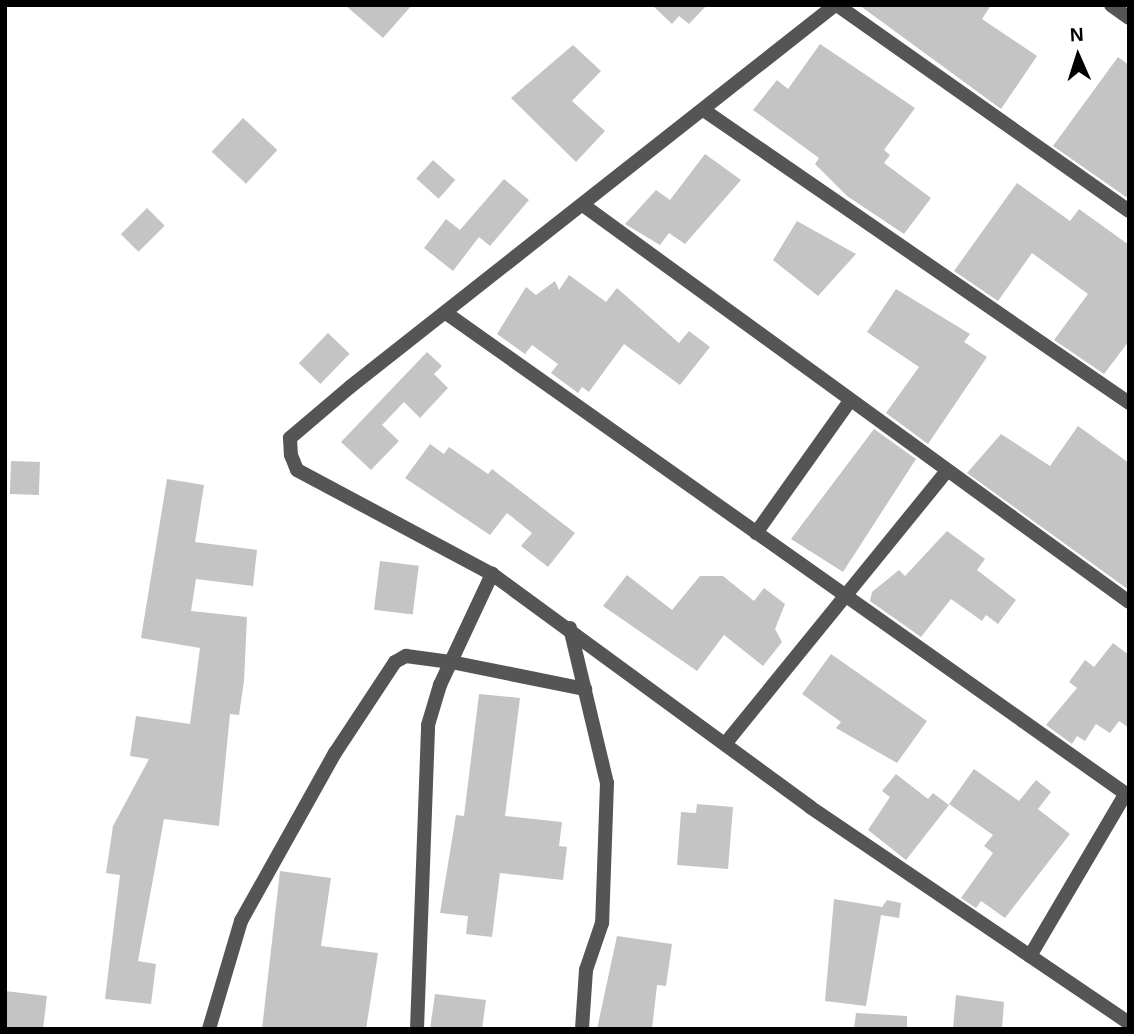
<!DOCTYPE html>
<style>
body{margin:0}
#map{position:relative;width:1134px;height:1034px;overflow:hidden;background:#fff;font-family:Arial,sans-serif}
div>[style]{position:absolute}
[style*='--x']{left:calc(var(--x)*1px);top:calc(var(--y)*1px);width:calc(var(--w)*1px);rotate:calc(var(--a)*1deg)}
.building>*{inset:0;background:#c4c4c4;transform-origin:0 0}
.minor>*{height:14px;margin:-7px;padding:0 7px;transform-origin:7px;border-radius:7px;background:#555}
span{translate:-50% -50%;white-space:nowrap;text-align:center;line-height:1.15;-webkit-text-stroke:6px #fff;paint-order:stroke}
.frame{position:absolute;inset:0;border:7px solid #000;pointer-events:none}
.north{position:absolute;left:1043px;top:21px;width:70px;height:70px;-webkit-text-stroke:5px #fff;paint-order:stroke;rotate:357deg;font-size:19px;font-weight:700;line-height:28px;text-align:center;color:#000}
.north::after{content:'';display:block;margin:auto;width:24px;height:32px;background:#000;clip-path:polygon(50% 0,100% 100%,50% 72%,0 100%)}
</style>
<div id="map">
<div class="building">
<div style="clip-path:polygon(345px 5px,412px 5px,383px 38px)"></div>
<div style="clip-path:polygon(652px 5px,707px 5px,689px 24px,679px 16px,672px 24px)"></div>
<div style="clip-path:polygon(859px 5px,991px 5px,982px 19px,1037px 56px,1001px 109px)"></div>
<div style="clip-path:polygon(820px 44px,915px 108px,884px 150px,890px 155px,884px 163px,931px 198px,904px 234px,847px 196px,815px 164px,819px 158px,753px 110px,777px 80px,788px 89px)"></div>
<div style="clip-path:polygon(573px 45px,601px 71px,572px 101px,605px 131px,576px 162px,511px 98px)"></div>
<div style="clip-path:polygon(1118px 57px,1129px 65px,1129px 199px,1053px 146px)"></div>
<div style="left:243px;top:118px;width:47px;height:46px;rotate:43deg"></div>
<div style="clip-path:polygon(705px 154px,741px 180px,685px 244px,669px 233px,660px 245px,625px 224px,656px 190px,670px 200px)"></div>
<div style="left:433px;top:160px;width:30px;height:25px;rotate:42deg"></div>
<div style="clip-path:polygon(504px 179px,529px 200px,490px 246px,479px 237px,453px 271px,424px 248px,446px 219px,460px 230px)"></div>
<div style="clip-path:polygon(1017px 183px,1070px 221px,1079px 209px,1129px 245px,1129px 341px,1104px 374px,1054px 340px,1088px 294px,1032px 253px,998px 301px,954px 271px)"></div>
<div style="left:147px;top:208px;width:25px;height:37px;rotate:45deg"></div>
<div style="clip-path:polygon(797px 221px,856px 254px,818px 296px,773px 260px)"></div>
<div style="clip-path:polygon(569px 275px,606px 302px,617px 288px,679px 343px,689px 331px,710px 347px,680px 385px,624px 344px,589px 392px,582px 387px,578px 393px,551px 373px,558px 364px,532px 345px,525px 354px,497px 334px,526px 287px,536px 295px,555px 281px,559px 290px)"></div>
<div style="clip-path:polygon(896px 289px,970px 334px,964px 342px,987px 357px,928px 444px,886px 413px,919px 367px,867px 332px)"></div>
<div style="left:328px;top:333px;width:30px;height:42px;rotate:44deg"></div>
<div style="clip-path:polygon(427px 352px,442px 366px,434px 374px,448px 388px,420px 418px,404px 402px,382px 425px,399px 441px,371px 470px,341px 442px)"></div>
<div style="clip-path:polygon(1078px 426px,1129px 463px,1129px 590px,967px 473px,1001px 434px,1050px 466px)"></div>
<div style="clip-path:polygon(874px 429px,916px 459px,843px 572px,791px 539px)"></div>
<div style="clip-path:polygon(430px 444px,444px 454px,449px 447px,488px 474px,492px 469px,575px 533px,548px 567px,521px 546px,532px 533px,507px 513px,490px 535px,405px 478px)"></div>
<div style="left:11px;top:461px;width:29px;height:33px;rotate:2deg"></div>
<div style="clip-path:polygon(167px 479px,204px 485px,195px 542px,257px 550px,253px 586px,196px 579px,191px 611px,247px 617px,244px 681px,239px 715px,230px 714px,219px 826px,164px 819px,138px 961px,156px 964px,151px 1004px,105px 999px,120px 875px,106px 873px,113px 826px,149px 759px,130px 756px,136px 716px,190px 724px,200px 648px,141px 638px)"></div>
<div style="clip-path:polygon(947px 531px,985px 559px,977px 570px,1016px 600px,998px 624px,986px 615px,982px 621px,951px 599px,921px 637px,870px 601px,872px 592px,899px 570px,905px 576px)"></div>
<div style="left:380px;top:561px;width:39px;height:49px;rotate:7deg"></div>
<div style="clip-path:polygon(627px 575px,672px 610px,700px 576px,723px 576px,754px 601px,764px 588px,785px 604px,775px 629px,782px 642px,763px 666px,724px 635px,697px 671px,603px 606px)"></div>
<div style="clip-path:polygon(1113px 643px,1129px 655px,1129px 728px,1119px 721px,1110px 733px,1096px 724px,1085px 741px,1077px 736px,1072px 744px,1046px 725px,1077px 688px,1069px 682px,1085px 660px,1094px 667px)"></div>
<div style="clip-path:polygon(831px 654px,927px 721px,897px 763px,836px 728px,841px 722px,802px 694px)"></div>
<div style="clip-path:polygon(479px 694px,520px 698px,505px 816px,562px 822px,559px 846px,567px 847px,563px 880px,500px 873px,492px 937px,466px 934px,468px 916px,440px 913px,456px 815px,464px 816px)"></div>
<div style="clip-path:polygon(974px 769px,1019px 801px,1036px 780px,1051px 792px,1038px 809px,1070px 834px,1005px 918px,981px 901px,976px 908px,961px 898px,993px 853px,984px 846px,993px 835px,949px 804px)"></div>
<div style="clip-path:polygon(896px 774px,928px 799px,933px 793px,949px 805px,906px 860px,868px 830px,890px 797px,882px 791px)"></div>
<div style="clip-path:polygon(697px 804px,733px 807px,728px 869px,677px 865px,681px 812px,696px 813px)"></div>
<div style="clip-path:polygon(280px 871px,331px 878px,321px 946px,378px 953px,366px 1029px,262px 1029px)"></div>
<div style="clip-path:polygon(834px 899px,882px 907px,887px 900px,901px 903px,899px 918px,881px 915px,866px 1006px,825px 1001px)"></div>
<div style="clip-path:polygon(617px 936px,672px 944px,666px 986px,657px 985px,652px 1029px,597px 1029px)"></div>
<div style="clip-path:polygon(5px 991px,47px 996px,43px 1029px,5px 1029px)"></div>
<div style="clip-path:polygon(435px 994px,486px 1000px,482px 1029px,430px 1029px)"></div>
<div style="clip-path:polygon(956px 995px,1004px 1002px,1002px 1029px,953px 1029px)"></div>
<div style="clip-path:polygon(856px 1013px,907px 1016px,907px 1029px,854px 1029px)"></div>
</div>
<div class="minor">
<div style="--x:835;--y:5;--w:617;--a:141.78"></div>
<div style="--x:350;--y:387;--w:79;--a:139.6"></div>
<div style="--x:290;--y:438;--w:17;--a:87"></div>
<div style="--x:291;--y:455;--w:16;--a:68"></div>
<div style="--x:297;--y:470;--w:221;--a:28.1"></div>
<div style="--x:492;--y:574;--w:394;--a:36.2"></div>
<div style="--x:810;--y:807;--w:385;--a:34.1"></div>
<div style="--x:837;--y:5;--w:357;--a:35.2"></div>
<div style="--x:1111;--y:5;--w:22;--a:36"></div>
<div style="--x:705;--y:111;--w:515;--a:34.55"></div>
<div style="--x:583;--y:205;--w:675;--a:36.02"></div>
<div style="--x:446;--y:313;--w:837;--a:35.27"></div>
<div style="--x:756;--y:533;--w:161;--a:-54.6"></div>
<div style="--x:570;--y:628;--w:159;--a:76.6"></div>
<div style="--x:607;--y:783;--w:140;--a:92"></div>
<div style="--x:602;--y:923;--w:50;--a:108.8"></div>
<div style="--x:586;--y:970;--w:59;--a:93.9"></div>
<div style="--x:725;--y:744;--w:349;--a:-50.9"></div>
<div style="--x:1030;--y:956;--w:189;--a:-59.5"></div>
<div style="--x:209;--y:1029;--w:113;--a:-73.5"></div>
<div style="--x:241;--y:921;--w:193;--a:-60.8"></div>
<div style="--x:335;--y:753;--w:109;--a:-56.6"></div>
<div style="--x:395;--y:662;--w:13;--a:-29"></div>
<div style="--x:406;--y:656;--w:45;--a:7.6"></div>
<div style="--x:451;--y:662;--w:137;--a:11.4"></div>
<div style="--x:417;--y:1029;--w:304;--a:-87.9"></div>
<div style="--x:428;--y:725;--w:42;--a:-73.3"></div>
<div style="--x:440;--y:685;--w:123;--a:-64.9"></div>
</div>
<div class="frame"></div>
<div class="north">N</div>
</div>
